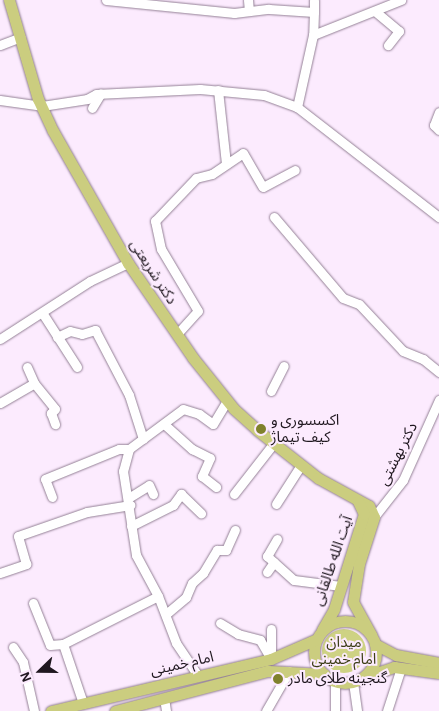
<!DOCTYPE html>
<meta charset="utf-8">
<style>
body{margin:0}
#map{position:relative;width:439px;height:711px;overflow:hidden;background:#fcebfe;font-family:"Alegreya Sans","Noto Sans Arabic",sans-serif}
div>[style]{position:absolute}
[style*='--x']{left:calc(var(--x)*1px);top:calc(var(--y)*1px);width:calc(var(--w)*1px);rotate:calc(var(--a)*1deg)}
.green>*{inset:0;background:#ced284}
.round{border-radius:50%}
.roads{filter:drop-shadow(0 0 1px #948196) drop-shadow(0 0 1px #948196)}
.minor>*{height:9px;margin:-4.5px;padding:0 4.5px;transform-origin:4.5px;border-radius:4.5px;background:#fff}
.major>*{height:11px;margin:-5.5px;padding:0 5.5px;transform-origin:5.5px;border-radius:5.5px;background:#cbcd7f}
.major>.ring{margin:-5.5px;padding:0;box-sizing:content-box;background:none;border:11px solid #cbcd7f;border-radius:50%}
.dots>*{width:14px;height:14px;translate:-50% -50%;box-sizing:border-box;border:2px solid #fcebfe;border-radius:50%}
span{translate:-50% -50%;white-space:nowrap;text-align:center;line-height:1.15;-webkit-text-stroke:4px #fcebfe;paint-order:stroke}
.street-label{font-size:15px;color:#201820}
.poi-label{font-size:15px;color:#201820}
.left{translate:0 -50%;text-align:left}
.park-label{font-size:15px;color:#3d3e17}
.north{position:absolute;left:15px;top:646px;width:50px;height:50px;-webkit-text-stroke:4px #fcebfe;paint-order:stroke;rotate:248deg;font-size:14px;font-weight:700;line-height:20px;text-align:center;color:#201820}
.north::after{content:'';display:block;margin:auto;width:18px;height:22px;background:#201820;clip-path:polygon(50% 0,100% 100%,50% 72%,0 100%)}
</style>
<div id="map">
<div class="green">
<div class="round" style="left:322px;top:629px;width:44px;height:44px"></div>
</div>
<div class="roads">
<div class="minor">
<div style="--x:106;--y:0;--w:129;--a:5.8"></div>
<div style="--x:234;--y:13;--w:35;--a:-7"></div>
<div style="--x:269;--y:9;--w:45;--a:3.8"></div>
<div style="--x:314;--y:12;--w:23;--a:92"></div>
<div style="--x:313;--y:35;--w:74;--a:102.5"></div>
<div style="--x:248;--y:0;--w:11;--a:85"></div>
<div style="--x:314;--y:0;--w:12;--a:90"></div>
<div style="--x:376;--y:12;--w:30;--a:40"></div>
<div style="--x:399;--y:31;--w:18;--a:128"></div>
<div style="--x:313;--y:35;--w:95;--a:-21.7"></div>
<div style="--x:0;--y:45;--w:22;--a:-21"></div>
<div style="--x:218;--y:90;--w:74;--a:83.8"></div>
<div style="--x:0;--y:100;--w:42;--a:8.1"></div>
<div style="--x:42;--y:106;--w:46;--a:-8.8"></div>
<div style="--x:87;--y:99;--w:10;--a:-29"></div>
<div style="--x:96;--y:94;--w:104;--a:-2.8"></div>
<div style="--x:200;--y:89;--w:64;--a:5.4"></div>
<div style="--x:264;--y:95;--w:35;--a:20"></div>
<div style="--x:297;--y:107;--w:180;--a:37.8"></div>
<div style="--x:92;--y:108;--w:17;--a:-59"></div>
<div style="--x:439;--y:112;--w:14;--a:111"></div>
<div style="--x:434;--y:125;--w:7;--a:45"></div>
<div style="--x:274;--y:217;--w:106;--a:49.6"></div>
<div style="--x:343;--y:298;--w:17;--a:21"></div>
<div style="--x:359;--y:304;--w:64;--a:46.9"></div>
<div style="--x:403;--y:351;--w:22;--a:22"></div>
<div style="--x:423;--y:359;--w:21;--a:39"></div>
<div style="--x:43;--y:314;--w:63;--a:57.3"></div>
<div style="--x:177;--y:334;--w:31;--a:-48"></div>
<div style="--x:198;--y:311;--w:72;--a:-120.8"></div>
<div style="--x:161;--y:249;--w:29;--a:-102"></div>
<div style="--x:155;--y:221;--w:59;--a:-46.4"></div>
<div style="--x:196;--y:178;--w:16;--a:-14"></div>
<div style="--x:212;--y:174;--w:37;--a:-34"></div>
<div style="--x:243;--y:153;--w:39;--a:60"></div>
<div style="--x:263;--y:187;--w:36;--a:-28"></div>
<div style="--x:57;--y:337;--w:14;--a:-25"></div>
<div style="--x:70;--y:331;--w:12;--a:14"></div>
<div style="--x:82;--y:334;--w:14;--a:-17"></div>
<div style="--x:95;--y:330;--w:73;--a:62.4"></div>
<div style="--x:129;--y:395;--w:46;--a:72.3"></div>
<div style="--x:0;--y:339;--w:107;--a:-32.8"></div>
<div style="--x:90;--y:281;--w:42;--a:-25.3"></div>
<div style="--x:27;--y:367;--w:17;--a:66"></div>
<div style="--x:271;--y:391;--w:28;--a:-63"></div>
<div style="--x:0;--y:403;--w:39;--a:-30"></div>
<div style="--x:34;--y:383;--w:33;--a:51"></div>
<div style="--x:55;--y:409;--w:6;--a:135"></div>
<div style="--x:51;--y:413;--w:12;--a:70"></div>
<div style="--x:164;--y:424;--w:38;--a:42"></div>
<div style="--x:192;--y:449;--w:20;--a:27"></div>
<div style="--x:210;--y:458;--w:20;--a:114"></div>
<div style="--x:202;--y:476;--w:18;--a:38"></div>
<div style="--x:129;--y:449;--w:23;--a:105"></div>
<div style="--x:123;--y:471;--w:85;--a:81.2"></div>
<div style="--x:136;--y:555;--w:47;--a:61.8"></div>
<div style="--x:158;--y:596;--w:50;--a:69"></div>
<div style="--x:176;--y:643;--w:40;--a:56"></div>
<div style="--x:129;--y:449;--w:67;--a:-36.5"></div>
<div style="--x:183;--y:409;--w:17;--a:17"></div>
<div style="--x:199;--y:414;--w:17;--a:36"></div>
<div style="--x:213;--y:424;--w:27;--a:-59"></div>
<div style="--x:234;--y:494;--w:63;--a:-52"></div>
<div style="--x:52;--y:497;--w:19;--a:-111"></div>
<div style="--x:45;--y:479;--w:80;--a:-22.1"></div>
<div style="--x:119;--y:449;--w:10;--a:0"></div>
<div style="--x:130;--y:497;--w:22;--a:-32"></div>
<div style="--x:149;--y:485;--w:10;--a:66"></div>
<div style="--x:276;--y:504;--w:46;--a:-57.3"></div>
<div style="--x:374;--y:517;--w:47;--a:-51.9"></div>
<div style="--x:403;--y:480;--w:88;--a:-65.8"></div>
<div style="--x:131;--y:526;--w:47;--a:-26.6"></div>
<div style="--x:173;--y:505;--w:14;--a:-54"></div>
<div style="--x:181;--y:494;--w:28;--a:44"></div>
<div style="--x:277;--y:539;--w:20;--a:120"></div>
<div style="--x:267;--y:556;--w:36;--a:42"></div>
<div style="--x:294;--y:580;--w:47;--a:7.3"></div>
<div style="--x:267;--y:572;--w:12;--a:-55"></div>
<div style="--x:0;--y:573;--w:28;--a:-19"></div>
<div style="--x:26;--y:564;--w:29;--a:-106"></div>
<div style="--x:18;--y:536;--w:73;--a:-19.2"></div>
<div style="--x:87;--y:512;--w:44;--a:-9.2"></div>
<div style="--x:33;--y:603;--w:45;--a:68"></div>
<div style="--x:50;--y:645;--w:13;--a:-4"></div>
<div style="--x:63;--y:644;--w:106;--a:-26.8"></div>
<div style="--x:166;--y:614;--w:26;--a:-40"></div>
<div style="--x:186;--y:597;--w:15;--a:-67"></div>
<div style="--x:192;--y:583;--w:15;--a:-42"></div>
<div style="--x:203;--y:573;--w:27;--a:-59"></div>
<div style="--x:217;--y:550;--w:9;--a:0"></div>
<div style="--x:226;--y:550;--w:22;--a:-66"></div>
<div style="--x:220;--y:623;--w:21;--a:31"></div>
<div style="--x:238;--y:634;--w:23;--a:15"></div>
<div style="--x:260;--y:640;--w:22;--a:60"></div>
<div style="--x:271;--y:629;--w:29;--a:90"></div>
<div style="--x:63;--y:644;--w:62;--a:71.3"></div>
<div style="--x:13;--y:647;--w:18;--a:56"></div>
<div style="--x:23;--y:662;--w:50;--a:77.3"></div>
<div style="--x:335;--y:682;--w:29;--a:90"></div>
<div style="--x:353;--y:682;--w:29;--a:82"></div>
<div style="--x:164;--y:698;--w:13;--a:81"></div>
<div style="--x:266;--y:711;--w:46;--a:-60.1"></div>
<div style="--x:387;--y:711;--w:45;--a:-72"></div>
</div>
<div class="major">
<div style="--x:9;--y:0;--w:103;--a:73.7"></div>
<div style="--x:38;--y:99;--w:35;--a:65"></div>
<div style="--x:53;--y:131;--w:152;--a:60.4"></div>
<div style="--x:128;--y:263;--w:115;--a:55.6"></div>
<div style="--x:193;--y:358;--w:65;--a:51.2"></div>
<div style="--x:234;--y:409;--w:31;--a:42"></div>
<div style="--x:257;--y:430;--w:78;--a:38.2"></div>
<div style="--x:318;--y:478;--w:58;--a:28.8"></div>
<div style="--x:369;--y:506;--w:12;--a:66"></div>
<div style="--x:374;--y:517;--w:49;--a:107.7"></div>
<div style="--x:359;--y:564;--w:38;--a:99"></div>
<div style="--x:353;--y:602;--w:38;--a:61"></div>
<div class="ring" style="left:314px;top:621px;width:51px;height:51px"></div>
<div style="--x:322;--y:630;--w:24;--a:-60"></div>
<div style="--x:334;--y:609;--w:100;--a:-72.5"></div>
<div style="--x:364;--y:514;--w:14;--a:-115"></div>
<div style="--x:375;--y:644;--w:24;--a:28"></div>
<div style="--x:396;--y:655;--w:44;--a:10.5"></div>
<div style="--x:365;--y:677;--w:31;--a:-19"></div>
<div style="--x:394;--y:667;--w:45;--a:7.6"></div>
<div style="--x:51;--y:711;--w:226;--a:-13.3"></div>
<div style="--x:271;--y:659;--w:50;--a:-23.5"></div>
<div style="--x:115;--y:711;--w:158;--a:-14.7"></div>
<div style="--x:268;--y:671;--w:56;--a:3.1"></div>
</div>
</div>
<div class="dots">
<div style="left:261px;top:429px;background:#80822c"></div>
<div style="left:278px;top:679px;background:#80822c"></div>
</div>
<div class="street-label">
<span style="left:153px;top:272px;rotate:57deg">دکتر شریعتی</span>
<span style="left:398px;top:454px;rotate:-63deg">دکتر بهشتی</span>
<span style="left:333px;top:561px;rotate:-71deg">آیت الله طالقانی</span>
<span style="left:182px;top:664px;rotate:-13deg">امام خمینی</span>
</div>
<div class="poi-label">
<span class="left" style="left:271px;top:429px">اکسسوری و<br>کیف تیماژ</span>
<span class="left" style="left:288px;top:679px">گنجینه طلای مادر</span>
</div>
<div class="park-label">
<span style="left:344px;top:651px">میدان<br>امام خمینی</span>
</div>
<div class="north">N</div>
</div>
